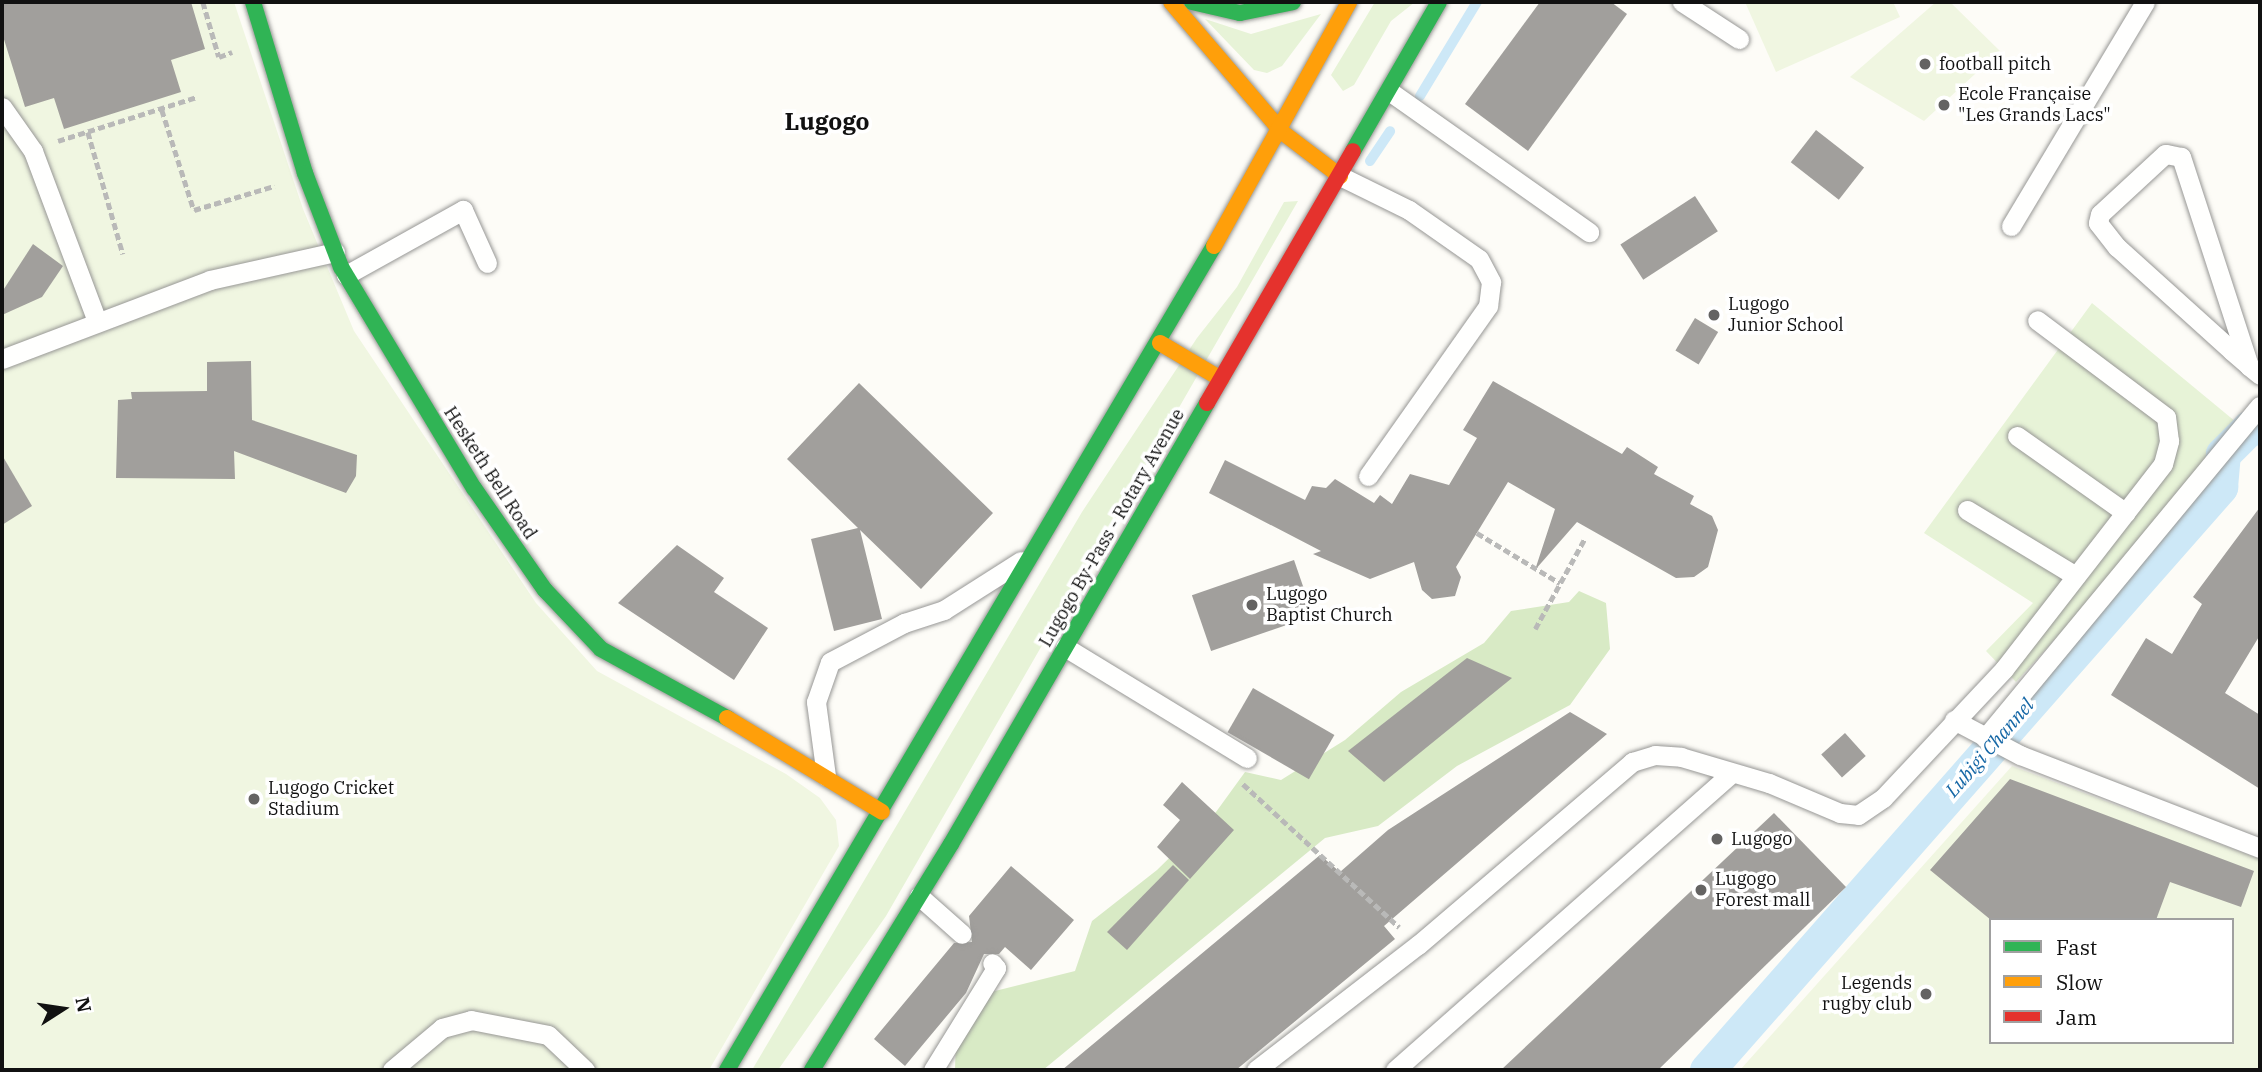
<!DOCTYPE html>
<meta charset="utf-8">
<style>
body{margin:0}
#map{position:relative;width:2262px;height:1072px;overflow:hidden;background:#fdfcf7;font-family:"IBM Plex Serif",serif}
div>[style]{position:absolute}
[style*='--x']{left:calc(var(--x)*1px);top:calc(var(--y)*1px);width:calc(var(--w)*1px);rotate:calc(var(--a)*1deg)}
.green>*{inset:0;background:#e7f3d7}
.forest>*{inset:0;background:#d8eac5}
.pitch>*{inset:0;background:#f0f6e1}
.stream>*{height:10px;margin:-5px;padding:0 5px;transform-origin:5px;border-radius:5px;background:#cde8f7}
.canal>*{height:35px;margin:-17.5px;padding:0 17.5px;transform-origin:17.5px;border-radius:17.5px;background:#cde8f7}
.building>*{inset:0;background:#a19f9c;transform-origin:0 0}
.path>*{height:4.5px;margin-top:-2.25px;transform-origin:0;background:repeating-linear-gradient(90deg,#b9b9b8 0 7px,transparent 0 10.5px)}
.roads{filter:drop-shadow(0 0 2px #979795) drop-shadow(0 0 2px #979795)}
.lane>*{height:19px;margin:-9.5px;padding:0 9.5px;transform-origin:9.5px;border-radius:9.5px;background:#fffffe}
.fast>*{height:16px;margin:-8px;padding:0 8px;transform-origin:8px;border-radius:8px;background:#30b455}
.slow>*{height:16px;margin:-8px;padding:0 8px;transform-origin:8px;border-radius:8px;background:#ff9f0a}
.jam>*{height:16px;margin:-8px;padding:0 8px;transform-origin:8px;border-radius:8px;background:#e5322d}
.dots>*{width:19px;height:19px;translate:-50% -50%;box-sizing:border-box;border:4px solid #fff;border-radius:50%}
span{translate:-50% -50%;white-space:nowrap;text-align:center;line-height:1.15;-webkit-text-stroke:7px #fff;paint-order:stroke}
.poi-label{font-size:18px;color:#111}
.left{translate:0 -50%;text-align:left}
.right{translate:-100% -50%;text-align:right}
.street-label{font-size:18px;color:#111}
.water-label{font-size:19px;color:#1768a6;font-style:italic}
.district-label{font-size:24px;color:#111;font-weight:700}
.frame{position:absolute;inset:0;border:4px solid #111;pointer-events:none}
.legend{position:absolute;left:1989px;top:918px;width:245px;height:126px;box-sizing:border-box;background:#fff;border:2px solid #a0a0a0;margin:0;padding:9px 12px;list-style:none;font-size:21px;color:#111}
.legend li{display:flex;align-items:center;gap:14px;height:35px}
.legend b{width:35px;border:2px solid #a0a0a0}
.north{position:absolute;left:28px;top:974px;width:70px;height:70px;-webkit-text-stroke:5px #fff;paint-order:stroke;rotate:78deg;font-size:19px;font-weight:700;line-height:28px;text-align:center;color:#111}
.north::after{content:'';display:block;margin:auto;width:24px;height:32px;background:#111;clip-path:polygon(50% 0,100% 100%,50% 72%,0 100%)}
</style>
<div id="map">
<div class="green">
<div style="clip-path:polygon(1375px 2px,1415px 2px,1391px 21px,1354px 85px,1343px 91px,1331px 75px)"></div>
<div style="clip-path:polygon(1321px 14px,1282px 66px,1267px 73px,1254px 70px,1205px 19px,1251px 34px)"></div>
<div style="clip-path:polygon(1298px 201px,886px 916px,778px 1070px,752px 1070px,1082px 512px,1197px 338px,1237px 287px,1284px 202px)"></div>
<div style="clip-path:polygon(2092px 303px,2236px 422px,2177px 505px,2016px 682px,1986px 651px,2033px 603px,1924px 533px)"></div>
</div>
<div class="forest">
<div style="clip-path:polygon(1579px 591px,1606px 603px,1610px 649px,1570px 705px,1457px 766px,1378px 826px,1325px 838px,1043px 1070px,955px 1070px,956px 1036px,987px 993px,1075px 971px,1092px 921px,1157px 870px,1216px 812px,1245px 772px,1281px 780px,1345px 740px,1401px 692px,1484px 643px,1511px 611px,1569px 602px)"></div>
</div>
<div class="pitch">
<div style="clip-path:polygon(2px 2px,234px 2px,303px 209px,354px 331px,536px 603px,597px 671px,786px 774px,820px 798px,836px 820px,839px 846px,709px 1070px,2px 1070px)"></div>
<div style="clip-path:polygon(1745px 2px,1893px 2px,1900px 17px,1776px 72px)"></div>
<div style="clip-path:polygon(1936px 2px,1950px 2px,2000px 51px,1924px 121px,1850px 77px)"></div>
<div style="clip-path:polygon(evenodd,2012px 766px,2260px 859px,2260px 1070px,1740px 1070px,2012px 766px,1991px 920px,2232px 920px,2232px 1042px,1991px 1042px,1991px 920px)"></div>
</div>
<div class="stream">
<div style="--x:1420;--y:96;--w:110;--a:-58.8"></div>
<div style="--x:1370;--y:161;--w:36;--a:-56"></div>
</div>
<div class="canal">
<div style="--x:1707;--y:1070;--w:777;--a:-48.65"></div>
<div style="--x:2220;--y:487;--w:33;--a:-85"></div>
<div style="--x:2223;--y:454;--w:37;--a:-45"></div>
<div style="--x:2249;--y:428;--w:11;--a:-5"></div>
</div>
<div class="building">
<div style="clip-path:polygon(2px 2px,191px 2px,205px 49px,171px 60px,181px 92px,64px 129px,54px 98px,25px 107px,2px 33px)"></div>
<div style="clip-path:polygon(1540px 2px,1611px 2px,1627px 14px,1528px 151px,1465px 104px)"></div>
<div style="left:1816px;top:130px;width:61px;height:41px;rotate:38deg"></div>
<div style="left:1695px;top:196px;width:42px;height:89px;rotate:57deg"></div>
<div style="clip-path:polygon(33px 244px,63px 266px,42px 297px,2px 315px,2px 292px)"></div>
<div style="left:1695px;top:318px;width:27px;height:38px;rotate:31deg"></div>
<div style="clip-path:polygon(251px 361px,252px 420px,357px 455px,356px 476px,346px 493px,234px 451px,235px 479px,116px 478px,118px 400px,132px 399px,131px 392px,207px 391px,207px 362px)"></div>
<div style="clip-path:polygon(1493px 381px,1622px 454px,1627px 447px,1658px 467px,1654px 474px,1694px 496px,1690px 504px,1712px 516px,1718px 530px,1708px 567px,1694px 577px,1676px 578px,1577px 522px,1535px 570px,1555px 509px,1508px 482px,1456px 567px,1461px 577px,1455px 596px,1432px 599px,1422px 590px,1414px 562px,1370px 579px,1313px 554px,1321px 551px,1209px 493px,1225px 460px,1305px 500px,1312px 486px,1326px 488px,1335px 479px,1374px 503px,1380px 495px,1392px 504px,1410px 474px,1449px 485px,1477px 438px,1463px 430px)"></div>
<div style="clip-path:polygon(859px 383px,993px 513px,921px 589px,860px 530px,882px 619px,834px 631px,811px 539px,858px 528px,787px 459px)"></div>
<div style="clip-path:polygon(2px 455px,32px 506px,2px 525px)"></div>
<div style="clip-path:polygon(2260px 507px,2260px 635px,2225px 693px,2260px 715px,2260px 789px,2111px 695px,2146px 638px,2172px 654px,2202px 604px,2193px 597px)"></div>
<div style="clip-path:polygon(677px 545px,724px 578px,714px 592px,768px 628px,734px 680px,618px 603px)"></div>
<div style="left:1294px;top:560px;width:59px;height:108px;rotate:71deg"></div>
<div style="clip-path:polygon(1467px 658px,1512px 678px,1384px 782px,1348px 751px)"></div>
<div style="left:1253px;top:688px;width:94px;height:51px;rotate:30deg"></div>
<div style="clip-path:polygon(1570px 712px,1607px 734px,1384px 926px,1395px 939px,1236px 1070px,1062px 1070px,1320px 855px,1340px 872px,1388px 830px)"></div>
<div style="left:1845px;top:733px;width:31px;height:32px;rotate:48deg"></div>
<div style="clip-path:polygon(2010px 779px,2254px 871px,2241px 907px,2170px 882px,2156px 920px,1991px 920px,1930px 870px)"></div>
<div style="clip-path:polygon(1182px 782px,1234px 830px,1190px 879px,1157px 847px,1180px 820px,1163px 805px)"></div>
<div style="clip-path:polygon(1774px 813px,1846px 887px,1658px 1070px,1501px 1070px)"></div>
<div style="clip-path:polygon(1173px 865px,1189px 880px,1127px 950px,1107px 932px)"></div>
<div style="clip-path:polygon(1011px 866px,1074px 920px,1031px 970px,1005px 947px,999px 954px,984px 954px,966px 993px,905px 1066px,874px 1039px,954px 943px,972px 942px,969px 916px)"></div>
</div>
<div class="path">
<div style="--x:203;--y:2;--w:57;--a:73.8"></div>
<div style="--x:219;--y:57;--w:14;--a:-21"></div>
<div style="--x:162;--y:110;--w:105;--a:72.3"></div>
<div style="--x:194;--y:210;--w:84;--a:-16.7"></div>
<div style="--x:88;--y:132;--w:127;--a:74"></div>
<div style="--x:58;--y:141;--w:146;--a:-17.6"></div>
<div style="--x:1477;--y:533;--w:97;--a:31.1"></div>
<div style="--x:1535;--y:629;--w:104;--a:-61.2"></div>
<div style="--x:1243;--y:784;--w:212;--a:42.5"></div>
</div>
<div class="roads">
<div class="lane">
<div style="--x:1682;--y:2;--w:68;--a:33"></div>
<div style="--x:1389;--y:91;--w:245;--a:35.2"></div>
<div style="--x:2;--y:107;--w:54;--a:54.8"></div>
<div style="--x:33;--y:151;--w:182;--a:69.4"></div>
<div style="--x:1340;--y:176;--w:77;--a:26.2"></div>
<div style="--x:1409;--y:210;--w:85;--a:35"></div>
<div style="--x:1479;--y:259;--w:26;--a:62"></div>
<div style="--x:1491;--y:282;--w:24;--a:97"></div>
<div style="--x:1488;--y:306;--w:208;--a:125.2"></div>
<div style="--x:2011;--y:226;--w:261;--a:-59.1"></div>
<div style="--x:346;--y:275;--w:134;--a:-29.1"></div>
<div style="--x:463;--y:210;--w:58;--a:65.6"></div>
<div style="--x:2;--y:359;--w:222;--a:-20.8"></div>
<div style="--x:210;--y:280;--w:128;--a:-12.6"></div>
<div style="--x:2249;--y:366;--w:220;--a:-108"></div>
<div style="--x:2181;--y:157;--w:16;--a:-169"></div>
<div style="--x:2165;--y:154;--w:88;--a:137.3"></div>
<div style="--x:2100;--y:214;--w:9;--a:103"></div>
<div style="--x:2098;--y:223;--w:31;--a:52"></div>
<div style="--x:2117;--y:247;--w:155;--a:42.1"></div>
<div style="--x:2232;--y:351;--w:23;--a:41"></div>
<div style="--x:2249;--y:366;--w:14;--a:39"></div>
<div style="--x:2017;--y:436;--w:133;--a:35.2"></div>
<div style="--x:1967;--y:510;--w:127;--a:31.2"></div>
<div style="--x:1065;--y:647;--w:213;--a:31.4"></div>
<div style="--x:1954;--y:720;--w:75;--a:27.9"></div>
<div style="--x:2020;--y:755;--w:257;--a:21.2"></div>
<div style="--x:1985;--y:738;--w:431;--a:-50.4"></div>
<div style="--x:826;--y:776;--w:75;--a:-97.7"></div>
<div style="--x:816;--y:702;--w:42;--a:-70.7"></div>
<div style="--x:830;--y:662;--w:84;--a:-27.8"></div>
<div style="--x:904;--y:623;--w:42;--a:-18"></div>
<div style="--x:944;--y:610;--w:91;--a:-32.5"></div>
<div style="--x:919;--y:896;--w:57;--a:41.5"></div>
<div style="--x:392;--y:1070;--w:65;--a:-40"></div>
<div style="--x:442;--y:1028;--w:30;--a:-15"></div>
<div style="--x:471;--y:1020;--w:78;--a:11"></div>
<div style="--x:548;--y:1035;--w:51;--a:43.4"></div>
<div style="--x:933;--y:1070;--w:120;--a:-58.3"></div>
<div style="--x:996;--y:968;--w:6;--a:-129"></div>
<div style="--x:1256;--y:1070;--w:205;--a:-37.7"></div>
<div style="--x:1418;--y:945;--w:282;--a:-40.5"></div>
<div style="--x:1632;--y:762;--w:24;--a:-17"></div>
<div style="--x:1655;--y:755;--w:26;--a:4"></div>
<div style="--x:1681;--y:757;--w:92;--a:16.5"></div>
<div style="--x:1769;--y:783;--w:77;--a:22.9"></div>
<div style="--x:1840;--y:813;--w:18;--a:6"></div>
<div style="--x:1858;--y:815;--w:30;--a:-34"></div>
<div style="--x:1883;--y:798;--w:177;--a:-46.8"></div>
<div style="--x:2004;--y:669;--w:259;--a:-52.2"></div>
<div style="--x:2163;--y:464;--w:24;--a:-75"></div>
<div style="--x:2169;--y:441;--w:24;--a:-97"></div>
<div style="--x:2166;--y:417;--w:161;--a:-143.1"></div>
<div style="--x:1395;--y:1070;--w:448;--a:-41.4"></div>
</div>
<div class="fast">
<div style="--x:253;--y:2;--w:179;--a:73.1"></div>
<div style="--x:305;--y:173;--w:101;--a:69"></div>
<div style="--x:341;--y:267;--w:258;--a:59"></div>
<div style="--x:474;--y:488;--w:124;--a:55.2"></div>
<div style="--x:545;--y:590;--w:81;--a:46.5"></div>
<div style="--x:601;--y:649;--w:144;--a:28.7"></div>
<div style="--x:1192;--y:2;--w:49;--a:12.9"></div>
<div style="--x:1240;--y:13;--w:54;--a:-11.7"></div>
<div style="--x:1353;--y:151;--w:172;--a:-60"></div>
<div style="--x:727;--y:1070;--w:957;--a:-59.42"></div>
<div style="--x:812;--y:1070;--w:265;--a:-58.4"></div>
<div style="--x:951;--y:844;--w:510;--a:-59.86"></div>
</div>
<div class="slow">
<div style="--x:1171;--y:2;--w:171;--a:49.5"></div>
<div style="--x:1282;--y:132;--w:73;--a:37.2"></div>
<div style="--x:1214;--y:246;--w:279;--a:-61"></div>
<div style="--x:1160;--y:343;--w:71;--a:30.5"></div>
<div style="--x:727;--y:718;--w:181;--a:31.2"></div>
</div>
<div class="jam">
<div style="--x:1207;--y:403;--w:291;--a:-59.9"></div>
</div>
</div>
<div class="dots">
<div style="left:1925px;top:64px;background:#646362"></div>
<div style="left:1944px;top:105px;background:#646362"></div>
<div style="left:1714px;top:315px;background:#646362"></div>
<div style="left:1252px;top:605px;background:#646362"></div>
<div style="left:254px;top:799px;background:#646362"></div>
<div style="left:1717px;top:839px;background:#646362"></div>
<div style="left:1701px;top:890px;background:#646362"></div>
<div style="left:1926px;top:994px;background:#646362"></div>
</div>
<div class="poi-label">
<span class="left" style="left:1939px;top:64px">football pitch</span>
<span class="left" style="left:1958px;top:105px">Ecole Française<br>"Les Grands Lacs"</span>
<span class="left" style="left:1728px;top:315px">Lugogo<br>Junior School</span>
<span class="left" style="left:1266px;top:605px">Lugogo<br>Baptist Church</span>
<span class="left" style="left:268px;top:799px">Lugogo Cricket<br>Stadium</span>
<span class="left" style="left:1731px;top:839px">Lugogo</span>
<span class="left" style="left:1715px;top:890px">Lugogo<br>Forest mall</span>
<span class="right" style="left:1912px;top:994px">Legends<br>rugby club</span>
</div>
<div class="street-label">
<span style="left:490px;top:473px;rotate:57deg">Hesketh Bell Road</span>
<span style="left:1112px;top:528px;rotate:-60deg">Lugogo By-Pass - Rotary Avenue</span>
</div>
<div class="water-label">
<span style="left:1990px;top:748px;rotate:-49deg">Lubigi Channel</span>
</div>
<div class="district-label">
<span style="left:827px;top:122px">Lugogo</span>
</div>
<div class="frame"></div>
<ul class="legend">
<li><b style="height:9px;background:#30b455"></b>Fast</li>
<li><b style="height:9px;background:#ff9f0a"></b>Slow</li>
<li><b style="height:9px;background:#e5322d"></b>Jam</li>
</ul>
<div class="north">N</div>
</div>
